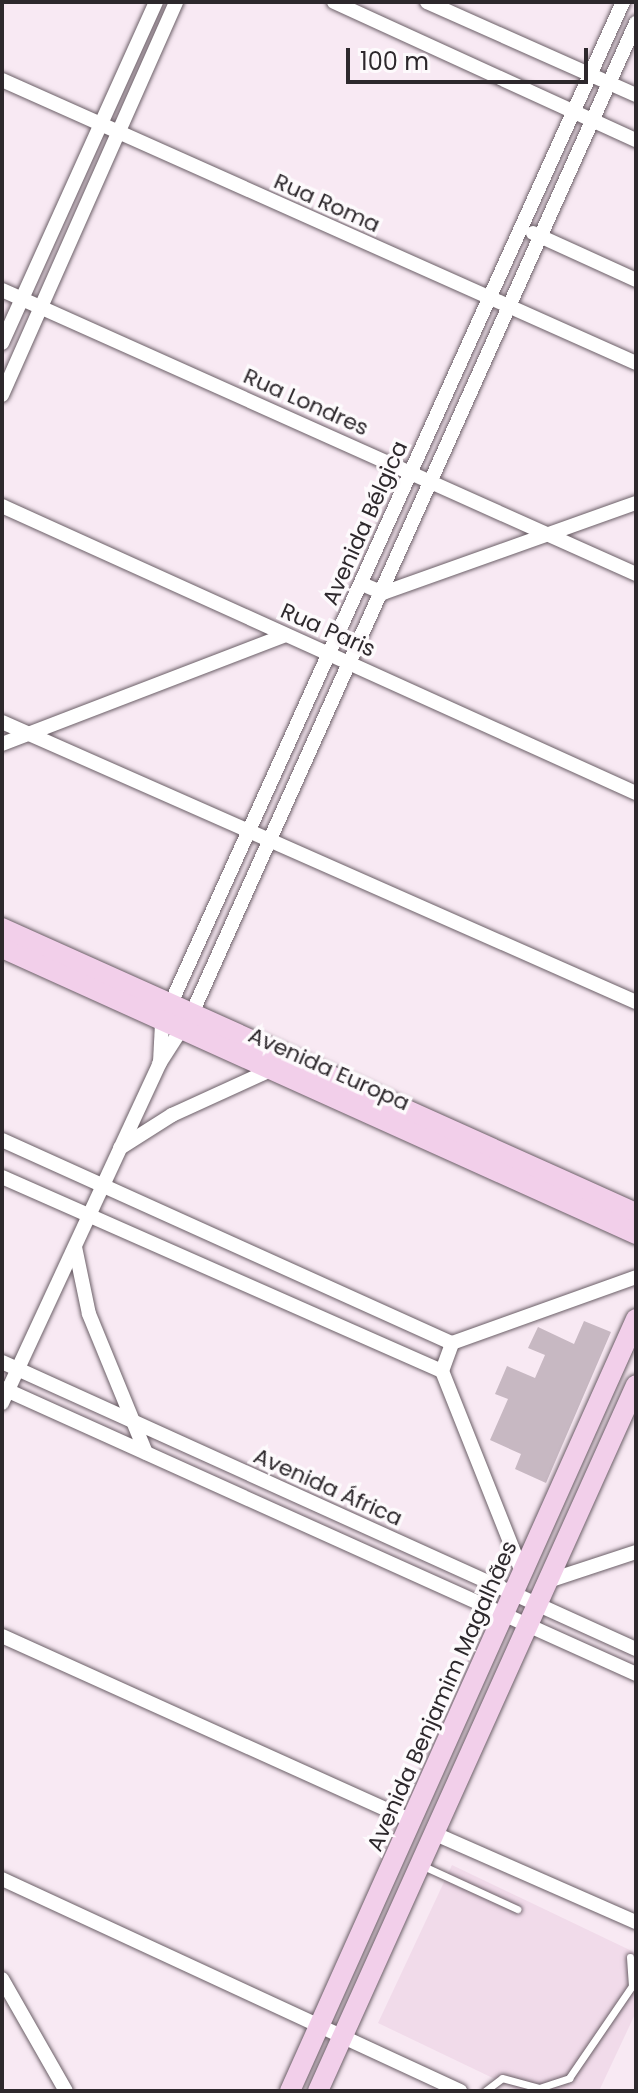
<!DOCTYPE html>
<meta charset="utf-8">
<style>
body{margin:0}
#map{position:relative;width:638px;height:2093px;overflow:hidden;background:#f8e9f3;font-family:Poppins,sans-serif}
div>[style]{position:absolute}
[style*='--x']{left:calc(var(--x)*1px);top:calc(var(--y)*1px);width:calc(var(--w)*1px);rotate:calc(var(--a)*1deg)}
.built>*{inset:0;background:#f1dbea}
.building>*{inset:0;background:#c7b8c2}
.roads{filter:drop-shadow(0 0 2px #6b5f67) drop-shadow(0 0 2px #6b5f67)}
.lane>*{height:7px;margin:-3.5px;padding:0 3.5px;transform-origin:3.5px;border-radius:3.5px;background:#fff}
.street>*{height:14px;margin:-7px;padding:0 7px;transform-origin:7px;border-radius:7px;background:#fff}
.secondary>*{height:20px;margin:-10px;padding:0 10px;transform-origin:10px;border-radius:10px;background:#f2cfea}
span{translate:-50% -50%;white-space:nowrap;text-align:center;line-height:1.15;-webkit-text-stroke:7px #fdfafc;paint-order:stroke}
.street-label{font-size:22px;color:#2d282c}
.frame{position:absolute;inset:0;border:4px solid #2d282c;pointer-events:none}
.scale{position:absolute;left:346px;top:48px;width:242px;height:36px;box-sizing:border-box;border:4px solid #2d282c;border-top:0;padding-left:10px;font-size:24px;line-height:28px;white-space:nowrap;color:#2d282c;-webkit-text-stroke:6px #fdfafc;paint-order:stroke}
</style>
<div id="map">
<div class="built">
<div style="clip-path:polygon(452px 1865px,636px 1953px,636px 2012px,599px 2091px,520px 2091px,378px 2023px)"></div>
</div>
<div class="building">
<div style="clip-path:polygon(584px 1321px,611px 1332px,546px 1483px,515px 1469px,521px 1454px,490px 1440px,508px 1399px,495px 1394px,507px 1366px,535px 1378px,545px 1355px,528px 1348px,538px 1327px,574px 1344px)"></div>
</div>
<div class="roads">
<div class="lane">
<div style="--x:421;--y:1865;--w:106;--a:24.6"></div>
<div style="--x:485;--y:2091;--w:21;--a:-37"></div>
<div style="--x:502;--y:2078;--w:38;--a:15"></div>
<div style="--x:539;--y:2088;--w:32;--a:-18"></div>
<div style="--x:569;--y:2078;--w:112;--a:-55.6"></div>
<div style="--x:632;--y:1986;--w:29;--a:-94"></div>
</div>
<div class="street">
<div style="--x:334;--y:2;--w:332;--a:24.6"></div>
<div style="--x:427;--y:2;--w:229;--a:24"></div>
<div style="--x:2;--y:80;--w:694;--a:24.05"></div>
<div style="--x:533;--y:233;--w:113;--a:24.5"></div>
<div style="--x:2;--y:290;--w:695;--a:24.13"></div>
<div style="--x:2;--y:343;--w:374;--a:-65.7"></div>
<div style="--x:2;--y:395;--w:430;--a:-66.1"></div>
<div style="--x:2;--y:506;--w:696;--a:24.36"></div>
<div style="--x:362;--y:584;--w:23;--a:23"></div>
<div style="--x:383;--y:593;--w:269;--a:-19.6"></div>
<div style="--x:2;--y:722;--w:693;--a:23.83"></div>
<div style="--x:2;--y:744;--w:304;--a:-21"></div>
<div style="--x:160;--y:1062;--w:39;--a:-87"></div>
<div style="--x:162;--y:1023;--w:1120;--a:-65.7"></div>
<div style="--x:2;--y:1140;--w:494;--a:24.3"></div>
<div style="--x:120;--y:1148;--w:62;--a:-32.4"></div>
<div style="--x:172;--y:1115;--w:113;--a:-24.5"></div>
<div style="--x:2;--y:1177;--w:481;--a:23.8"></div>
<div style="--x:75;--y:1247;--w:68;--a:78.2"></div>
<div style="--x:89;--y:1314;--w:150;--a:67.7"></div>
<div style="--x:2;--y:1362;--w:696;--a:24.36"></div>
<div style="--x:2;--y:1388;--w:696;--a:24.28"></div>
<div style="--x:2;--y:1403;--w:374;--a:-65.1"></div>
<div style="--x:159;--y:1064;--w:63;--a:-57.3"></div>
<div style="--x:193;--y:1011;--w:1083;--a:-65.85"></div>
<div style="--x:522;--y:1572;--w:216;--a:-111.7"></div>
<div style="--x:442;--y:1371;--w:30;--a:-70"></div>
<div style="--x:452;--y:1343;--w:195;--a:-19.7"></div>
<div style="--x:548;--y:1581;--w:93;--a:-18.2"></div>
<div style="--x:2;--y:1636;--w:450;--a:24.3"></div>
<div style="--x:433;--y:1833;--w:222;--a:23.7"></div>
<div style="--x:2;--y:1879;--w:505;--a:24.84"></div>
<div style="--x:2;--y:1979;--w:129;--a:60.3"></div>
</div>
<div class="secondary">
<div style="--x:2;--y:928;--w:695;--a:24.21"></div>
<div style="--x:2;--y:948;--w:696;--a:24.28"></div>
<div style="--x:290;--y:2091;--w:846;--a:-65.86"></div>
<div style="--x:318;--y:2091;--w:774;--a:-65.75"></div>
</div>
</div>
<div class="street-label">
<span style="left:327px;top:203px;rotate:24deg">Rua Roma</span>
<span style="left:306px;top:402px;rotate:24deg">Rua Londres</span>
<span style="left:365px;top:523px;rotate:-66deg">Avenida Bélgica</span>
<span style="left:328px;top:630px;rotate:24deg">Rua Paris</span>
<span style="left:329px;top:1069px;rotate:24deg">Avenida Europa</span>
<span style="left:328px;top:1487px;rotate:24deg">Avenida África</span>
<span style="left:442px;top:1696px;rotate:-66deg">Avenida Benjamim Magalhães</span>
</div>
<div class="frame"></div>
<div class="scale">100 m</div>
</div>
